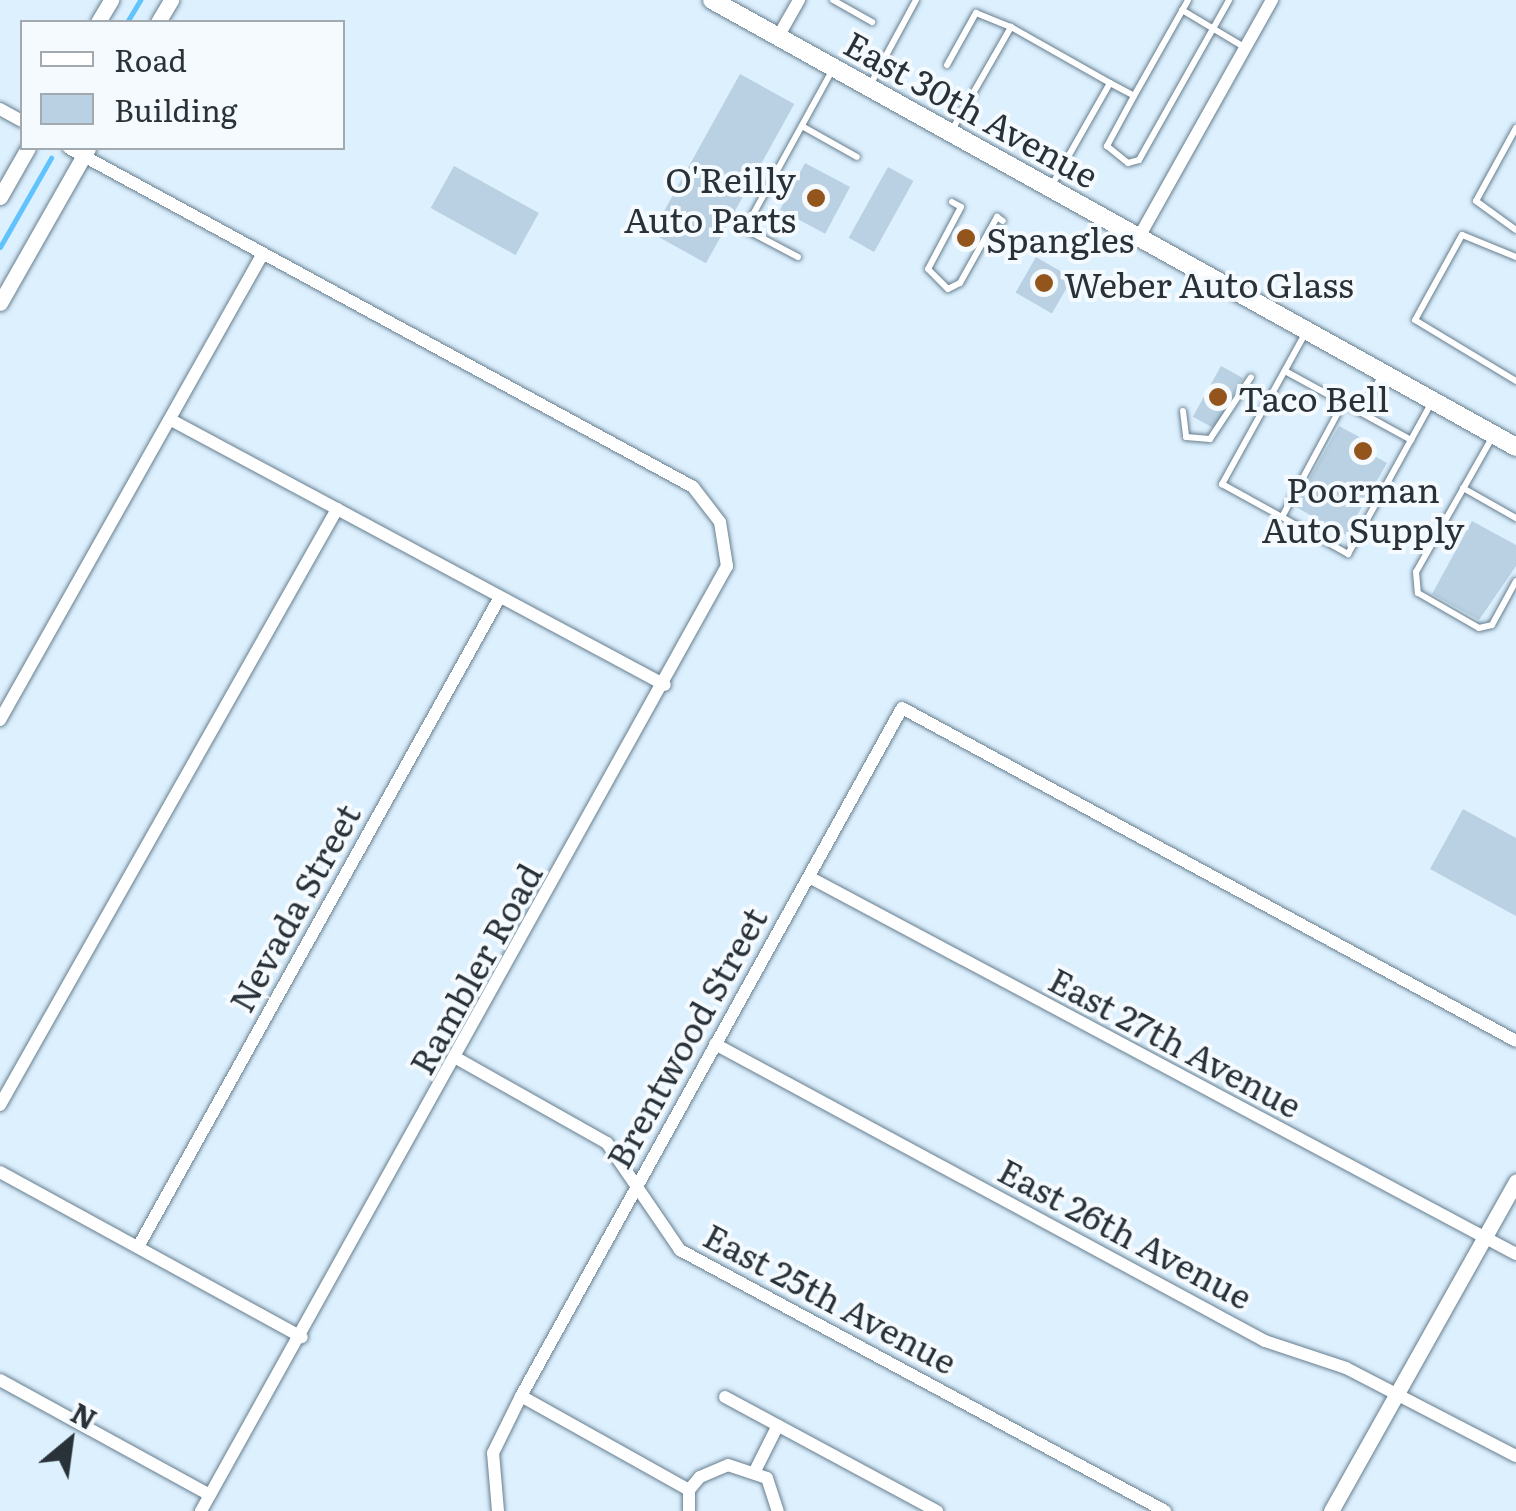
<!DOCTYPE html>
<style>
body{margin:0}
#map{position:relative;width:1516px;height:1511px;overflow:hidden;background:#dcf0fe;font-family:Literata,serif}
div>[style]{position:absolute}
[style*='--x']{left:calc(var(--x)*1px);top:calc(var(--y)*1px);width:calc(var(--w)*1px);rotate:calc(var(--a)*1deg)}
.stream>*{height:5px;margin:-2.5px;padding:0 2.5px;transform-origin:2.5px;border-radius:2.5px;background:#61c3fe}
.building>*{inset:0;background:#b9d1e2;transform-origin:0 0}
.roads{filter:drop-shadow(0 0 2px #687e8e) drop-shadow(0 0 2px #687e8e)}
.service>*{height:6px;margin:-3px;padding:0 3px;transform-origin:3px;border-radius:3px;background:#fff}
.minor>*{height:12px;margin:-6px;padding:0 6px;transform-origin:6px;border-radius:6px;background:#fff}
.tertiary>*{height:15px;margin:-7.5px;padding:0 7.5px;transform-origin:7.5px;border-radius:7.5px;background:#fff}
.secondary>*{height:18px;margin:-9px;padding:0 9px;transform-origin:9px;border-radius:9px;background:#fff}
.dots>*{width:28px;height:28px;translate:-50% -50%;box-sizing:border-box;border:5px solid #f5fafe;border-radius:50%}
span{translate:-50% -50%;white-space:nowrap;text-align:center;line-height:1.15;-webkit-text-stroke:8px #f5fafe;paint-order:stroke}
.street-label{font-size:35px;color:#293239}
.poi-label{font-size:35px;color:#293239}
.right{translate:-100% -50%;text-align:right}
.left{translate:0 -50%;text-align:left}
.legend{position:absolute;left:20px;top:20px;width:325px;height:130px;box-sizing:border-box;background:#f5fafe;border:2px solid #a3aaaf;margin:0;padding:12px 18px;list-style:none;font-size:30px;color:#293239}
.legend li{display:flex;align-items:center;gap:20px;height:50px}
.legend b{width:50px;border:2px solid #a3aaaf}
.north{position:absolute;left:20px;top:1391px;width:100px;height:100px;-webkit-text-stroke:8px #f5fafe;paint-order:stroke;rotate:29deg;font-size:28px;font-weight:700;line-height:40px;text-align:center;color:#293239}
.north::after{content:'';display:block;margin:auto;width:35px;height:45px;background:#293239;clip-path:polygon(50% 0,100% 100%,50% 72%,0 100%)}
</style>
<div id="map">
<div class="stream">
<div style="--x:127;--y:22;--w:26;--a:-59"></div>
<div style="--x:0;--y:247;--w:103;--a:-60.2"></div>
</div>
<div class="building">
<div style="left:740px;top:74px;width:62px;height:182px;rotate:29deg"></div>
<div style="left:805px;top:163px;width:51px;height:53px;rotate:28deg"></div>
<div style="left:454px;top:166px;width:97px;height:48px;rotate:29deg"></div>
<div style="left:888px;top:167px;width:29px;height:81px;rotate:29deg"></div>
<div style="left:1036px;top:257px;width:42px;height:41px;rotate:30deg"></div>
<div style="left:1221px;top:366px;width:25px;height:58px;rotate:29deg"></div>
<div style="clip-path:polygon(1339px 426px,1376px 446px,1371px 454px,1387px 463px,1346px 535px,1294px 506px)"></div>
<div style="clip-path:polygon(1472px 521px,1516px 545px,1516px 566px,1479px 620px,1432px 594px)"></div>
<div style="clip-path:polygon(1463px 809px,1516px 838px,1516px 916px,1430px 869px)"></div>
</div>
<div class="roads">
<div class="service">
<div style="--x:833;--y:0;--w:45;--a:29.4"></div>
<div style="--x:1182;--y:10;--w:72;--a:30.8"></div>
<div style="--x:947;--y:65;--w:60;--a:-60.9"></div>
<div style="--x:976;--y:13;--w:38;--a:22"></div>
<div style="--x:1110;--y:83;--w:27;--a:28"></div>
<div style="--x:1134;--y:96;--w:57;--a:118.4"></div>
<div style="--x:1107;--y:146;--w:27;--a:39"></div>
<div style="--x:1128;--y:163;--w:11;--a:-15"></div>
<div style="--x:1139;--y:160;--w:184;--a:-60.6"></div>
<div style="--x:869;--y:87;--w:99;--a:-61.6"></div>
<div style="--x:1134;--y:96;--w:110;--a:-60.6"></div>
<div style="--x:802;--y:126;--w:63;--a:29.4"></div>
<div style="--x:1516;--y:128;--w:83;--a:118.7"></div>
<div style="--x:1476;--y:201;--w:49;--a:35.9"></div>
<div style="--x:952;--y:130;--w:119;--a:-60.2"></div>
<div style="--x:1011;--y:27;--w:114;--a:29.5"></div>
<div style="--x:1110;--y:83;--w:120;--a:119.6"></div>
<div style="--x:952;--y:202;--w:10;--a:29"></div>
<div style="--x:961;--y:207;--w:70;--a:118"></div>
<div style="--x:928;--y:269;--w:28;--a:45"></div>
<div style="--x:948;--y:289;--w:13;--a:-27"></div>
<div style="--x:960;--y:283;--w:76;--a:-60.7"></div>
<div style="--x:997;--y:217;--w:7;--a:34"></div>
<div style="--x:798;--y:257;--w:60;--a:-152.2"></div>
<div style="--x:745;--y:229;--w:183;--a:-61.2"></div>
<div style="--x:1516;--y:257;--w:58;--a:-157.8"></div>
<div style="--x:1462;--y:235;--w:97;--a:118.9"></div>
<div style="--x:1415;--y:320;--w:118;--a:31.1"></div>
<div style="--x:1306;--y:332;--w:174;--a:118.9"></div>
<div style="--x:1222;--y:484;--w:68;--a:28.8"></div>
<div style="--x:1282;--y:517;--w:76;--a:29.3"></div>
<div style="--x:1348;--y:554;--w:174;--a:-61.1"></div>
<div style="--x:1285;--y:371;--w:144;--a:28.7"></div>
<div style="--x:1183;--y:411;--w:26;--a:83"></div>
<div style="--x:1186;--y:437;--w:24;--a:5"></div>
<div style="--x:1210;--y:439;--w:74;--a:-56.5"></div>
<div style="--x:1362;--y:413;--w:44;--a:-62.9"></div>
<div style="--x:1493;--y:436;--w:156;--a:119.5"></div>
<div style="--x:1416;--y:572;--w:21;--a:85"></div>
<div style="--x:1418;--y:593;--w:70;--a:29.8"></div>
<div style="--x:1479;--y:628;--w:13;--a:-13"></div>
<div style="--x:1492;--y:625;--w:50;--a:-61.4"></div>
<div style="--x:1463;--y:488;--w:61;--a:29.5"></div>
<div style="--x:1282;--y:517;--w:129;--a:-61.8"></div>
</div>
<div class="minor">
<div style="--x:778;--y:37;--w:43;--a:-60.4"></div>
<div style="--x:0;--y:109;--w:25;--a:29"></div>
<div style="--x:69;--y:148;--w:710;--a:28.51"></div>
<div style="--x:693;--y:487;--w:44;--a:52.4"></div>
<div style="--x:720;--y:522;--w:45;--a:81"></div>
<div style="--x:727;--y:566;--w:1082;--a:119.1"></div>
<div style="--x:1139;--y:237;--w:272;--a:-60.7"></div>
<div style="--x:173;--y:421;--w:558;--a:28.22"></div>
<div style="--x:0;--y:720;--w:534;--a:-60.6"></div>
<div style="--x:809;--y:877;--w:801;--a:28.07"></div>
<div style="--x:715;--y:1044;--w:625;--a:28.37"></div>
<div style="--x:1265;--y:1341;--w:85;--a:18.4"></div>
<div style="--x:1346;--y:1368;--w:191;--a:27.4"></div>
<div style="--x:458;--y:1059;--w:171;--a:29.4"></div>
<div style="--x:607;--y:1143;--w:130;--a:55.7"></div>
<div style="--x:680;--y:1250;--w:551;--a:28.29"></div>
<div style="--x:0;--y:1105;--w:685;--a:-60.51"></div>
<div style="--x:0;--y:1172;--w:344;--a:28.7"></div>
<div style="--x:138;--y:1247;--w:744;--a:-60.89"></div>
<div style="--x:0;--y:1380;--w:239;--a:28.7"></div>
<div style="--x:521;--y:1396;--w:193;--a:29.2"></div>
<div style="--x:725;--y:1397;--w:241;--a:28.3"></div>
<div style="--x:755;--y:1471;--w:51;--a:-63.4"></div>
<div style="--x:498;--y:1511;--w:58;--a:-94.9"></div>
<div style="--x:493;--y:1453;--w:64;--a:-63.8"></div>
<div style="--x:521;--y:1396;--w:786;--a:-61.02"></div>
<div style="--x:902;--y:708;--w:698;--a:28.47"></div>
<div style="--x:689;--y:1511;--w:21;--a:-90"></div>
<div style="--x:689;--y:1490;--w:17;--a:-50"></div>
<div style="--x:700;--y:1477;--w:30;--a:-23"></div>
<div style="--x:728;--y:1465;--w:41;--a:18.4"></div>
<div style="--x:767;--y:1478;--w:35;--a:72"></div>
</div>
<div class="tertiary">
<div style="--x:98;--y:22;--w:26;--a:-59"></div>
<div style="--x:158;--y:22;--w:26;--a:-59"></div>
<div style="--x:0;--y:197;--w:56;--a:-60.3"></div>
<div style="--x:0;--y:303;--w:178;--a:-60.4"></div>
<div style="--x:1331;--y:1511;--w:378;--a:-60.7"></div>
</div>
<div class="secondary">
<div style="--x:712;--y:0;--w:920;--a:29.07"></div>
</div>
</div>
<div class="dots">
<div style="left:816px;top:198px;background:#94551d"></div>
<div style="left:966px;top:238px;background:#94551d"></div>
<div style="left:1044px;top:283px;background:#94551d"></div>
<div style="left:1218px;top:397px;background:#94551d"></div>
<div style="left:1363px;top:451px;background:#94551d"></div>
</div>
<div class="street-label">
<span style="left:972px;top:108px;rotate:29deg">East 30th Avenue</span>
<span style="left:293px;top:907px;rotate:-61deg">Nevada Street</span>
<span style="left:474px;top:968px;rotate:-61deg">Rambler Road</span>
<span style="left:685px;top:1037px;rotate:-61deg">Brentwood Street</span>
<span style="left:1176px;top:1041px;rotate:28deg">East 27th Avenue</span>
<span style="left:1126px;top:1232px;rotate:28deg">East 26th Avenue</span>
<span style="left:831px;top:1297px;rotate:28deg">East 25th Avenue</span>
</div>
<div class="poi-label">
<span class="right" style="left:796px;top:198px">O'Reilly<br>Auto Parts</span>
<span class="left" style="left:986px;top:238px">Spangles</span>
<span class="left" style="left:1064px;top:283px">Weber Auto Glass</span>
<span class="left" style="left:1238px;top:397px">Taco Bell</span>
<span style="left:1363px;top:508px">Poorman<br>Auto Supply</span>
</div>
<ul class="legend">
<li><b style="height:12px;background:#fff"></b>Road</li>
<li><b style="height:28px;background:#b9d1e2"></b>Building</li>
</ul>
<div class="north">N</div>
</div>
